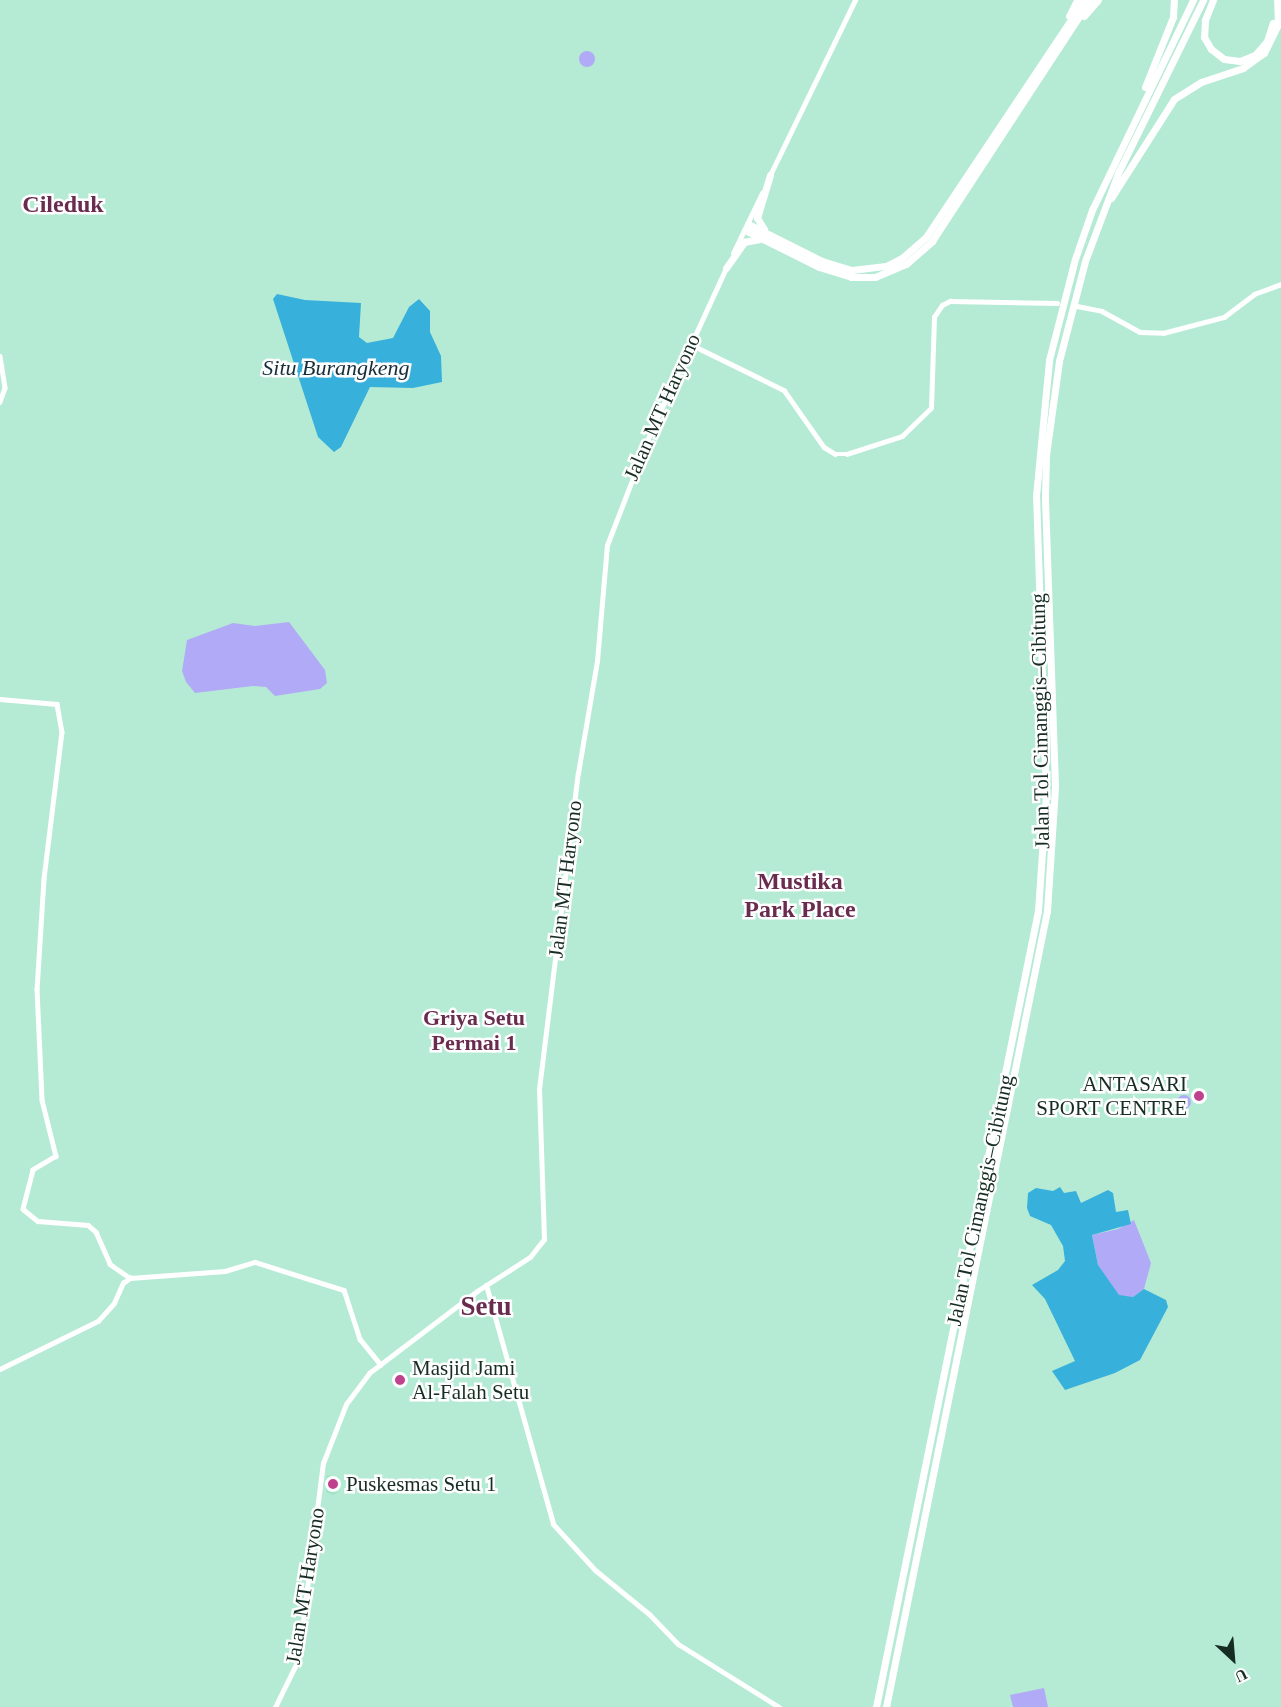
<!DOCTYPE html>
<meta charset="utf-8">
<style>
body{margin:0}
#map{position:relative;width:1281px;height:1707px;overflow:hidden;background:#b5ebd5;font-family:"Times New Roman",serif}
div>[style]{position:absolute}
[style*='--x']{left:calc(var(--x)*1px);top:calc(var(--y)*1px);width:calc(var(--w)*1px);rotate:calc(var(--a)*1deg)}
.built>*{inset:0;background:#a3e2c8}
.green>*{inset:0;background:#b1abf7}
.round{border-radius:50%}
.water>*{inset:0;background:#37b0dc}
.tertiary>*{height:4.5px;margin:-2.25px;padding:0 2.25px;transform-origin:2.25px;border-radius:2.25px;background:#fff}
.secondary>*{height:5px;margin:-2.5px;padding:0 2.5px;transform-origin:2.5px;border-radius:2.5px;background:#fff}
.motorway>*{height:7px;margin:-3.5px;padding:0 3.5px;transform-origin:3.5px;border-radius:3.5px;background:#fff}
.dots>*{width:16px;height:16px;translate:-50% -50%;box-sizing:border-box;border:3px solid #fefefe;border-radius:50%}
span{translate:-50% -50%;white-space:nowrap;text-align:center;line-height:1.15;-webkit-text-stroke:5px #fefefe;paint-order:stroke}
.street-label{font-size:21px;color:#172d24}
.poi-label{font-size:21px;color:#172d24}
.right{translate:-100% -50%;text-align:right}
.left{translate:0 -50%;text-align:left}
.water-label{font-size:22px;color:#152e39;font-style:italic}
.neighbourhood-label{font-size:22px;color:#692b4e;font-weight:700}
.quarter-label{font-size:24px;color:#692b4e;font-weight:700}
.district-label{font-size:27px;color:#692b4e;font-weight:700}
.north{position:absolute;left:1203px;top:1629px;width:60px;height:60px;-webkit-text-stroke:4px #fefefe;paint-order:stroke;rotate:154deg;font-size:16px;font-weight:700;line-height:24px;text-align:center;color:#172d24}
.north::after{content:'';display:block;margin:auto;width:21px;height:27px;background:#172d24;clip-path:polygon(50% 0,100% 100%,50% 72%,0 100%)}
</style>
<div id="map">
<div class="built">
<div style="clip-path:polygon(327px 1475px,339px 1477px,337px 1493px,333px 1495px,326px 1492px)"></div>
</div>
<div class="green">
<div class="round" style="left:579px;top:51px;width:16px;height:16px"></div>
<div style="clip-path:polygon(289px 622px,325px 670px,327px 683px,320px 689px,275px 696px,266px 687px,253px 686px,195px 693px,186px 682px,182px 671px,187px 640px,233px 623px,255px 626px)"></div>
<div class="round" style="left:1192px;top:1089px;width:14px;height:14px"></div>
<div class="round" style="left:1177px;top:1095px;width:14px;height:14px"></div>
<div style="clip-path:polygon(1134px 1220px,1151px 1263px,1144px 1289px,1133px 1297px,1119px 1296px,1105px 1277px,1098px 1265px,1092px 1235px,1118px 1229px)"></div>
<div style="clip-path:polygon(1044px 1688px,1048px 1707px,1013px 1707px,1010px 1695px)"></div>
</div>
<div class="water">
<div style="clip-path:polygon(277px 294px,305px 300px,361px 303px,359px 337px,367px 343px,393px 338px,409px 307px,419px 299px,430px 311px,430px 332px,441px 356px,442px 382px,413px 388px,370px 387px,341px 447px,334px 452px,318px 437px,273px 299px)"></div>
<div style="clip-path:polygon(1060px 1187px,1064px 1193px,1076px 1191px,1081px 1203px,1108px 1190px,1113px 1193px,1116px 1212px,1128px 1210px,1131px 1224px,1092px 1235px,1098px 1265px,1119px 1295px,1133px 1297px,1144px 1289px,1166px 1300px,1168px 1307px,1140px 1360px,1115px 1373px,1065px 1390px,1052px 1371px,1075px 1361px,1045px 1299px,1032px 1285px,1058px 1270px,1065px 1261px,1063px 1246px,1051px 1225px,1030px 1216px,1027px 1208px,1028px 1193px,1036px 1188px,1053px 1191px)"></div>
</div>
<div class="tertiary">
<div style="--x:1077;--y:306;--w:25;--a:11"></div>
<div style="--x:1102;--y:311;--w:43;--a:28.9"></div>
<div style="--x:1140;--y:332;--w:23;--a:2"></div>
<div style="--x:1163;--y:333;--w:63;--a:-14.7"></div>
<div style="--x:1224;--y:317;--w:38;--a:-37"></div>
<div style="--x:1254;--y:294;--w:29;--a:-20"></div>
<div style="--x:690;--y:344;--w:105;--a:26.1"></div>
<div style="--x:784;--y:390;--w:70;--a:54.9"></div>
<div style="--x:824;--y:447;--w:13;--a:32"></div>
<div style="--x:835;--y:454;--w:12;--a:0"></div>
<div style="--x:847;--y:454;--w:58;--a:-18.1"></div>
<div style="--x:902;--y:436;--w:40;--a:-44"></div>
<div style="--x:931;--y:408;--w:91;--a:-88.1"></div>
<div style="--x:934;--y:317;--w:14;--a:-56"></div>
<div style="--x:942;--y:305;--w:9;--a:-27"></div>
<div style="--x:950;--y:301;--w:107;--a:1.1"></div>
<div style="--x:0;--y:356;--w:32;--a:81"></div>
<div style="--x:5;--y:388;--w:15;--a:110"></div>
<div style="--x:0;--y:699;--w:57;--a:5"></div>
<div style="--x:57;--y:704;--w:28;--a:80"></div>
<div style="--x:62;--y:732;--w:148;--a:97"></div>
<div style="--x:44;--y:879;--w:110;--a:93.6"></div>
<div style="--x:37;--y:989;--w:111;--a:87.4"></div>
<div style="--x:42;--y:1100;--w:58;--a:76"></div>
<div style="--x:56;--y:1156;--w:27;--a:149"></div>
<div style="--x:33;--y:1170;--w:40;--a:104.4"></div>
<div style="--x:23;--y:1209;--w:19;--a:39"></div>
<div style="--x:38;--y:1221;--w:50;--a:4.6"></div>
<div style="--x:88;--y:1225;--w:11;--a:41"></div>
<div style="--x:96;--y:1232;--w:35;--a:66"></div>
<div style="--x:110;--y:1264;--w:24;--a:35"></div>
<div style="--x:0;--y:1369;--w:109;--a:-26.1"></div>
<div style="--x:98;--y:1321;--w:24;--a:-48"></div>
<div style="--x:114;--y:1303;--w:22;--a:-66"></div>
<div style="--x:123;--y:1283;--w:9;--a:-36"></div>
<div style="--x:130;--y:1278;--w:95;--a:-4.2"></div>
<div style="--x:225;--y:1271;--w:31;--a:-17"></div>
<div style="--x:255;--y:1262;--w:93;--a:17.5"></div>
<div style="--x:344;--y:1290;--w:52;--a:71.9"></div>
<div style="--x:360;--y:1339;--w:33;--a:51"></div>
</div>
<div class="secondary">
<div style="--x:769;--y:177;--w:197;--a:-64.1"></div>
<div style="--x:733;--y:253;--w:67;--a:-64.2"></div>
<div style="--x:486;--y:1285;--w:248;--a:74.3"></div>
<div style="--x:553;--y:1524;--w:62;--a:47.6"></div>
<div style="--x:595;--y:1570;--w:70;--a:39.2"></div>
<div style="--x:649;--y:1614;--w:42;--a:46"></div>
<div style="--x:678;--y:1644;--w:119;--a:32"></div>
<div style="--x:275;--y:1707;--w:52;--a:-63.9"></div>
<div style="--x:298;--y:1660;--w:199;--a:-82.8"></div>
<div style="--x:323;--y:1463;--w:63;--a:-68.7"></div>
<div style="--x:346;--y:1404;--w:39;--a:-53"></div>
<div style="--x:369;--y:1373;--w:136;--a:-37.2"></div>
<div style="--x:477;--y:1291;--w:63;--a:-32.7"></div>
<div style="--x:530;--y:1257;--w:23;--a:-52"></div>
<div style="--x:544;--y:1239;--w:150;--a:-91.9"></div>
<div style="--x:539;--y:1089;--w:318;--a:-83"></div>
<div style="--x:578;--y:773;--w:114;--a:-80.4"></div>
<div style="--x:597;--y:661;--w:116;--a:-85.1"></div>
<div style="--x:607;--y:545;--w:122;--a:-68.9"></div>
<div style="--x:651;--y:431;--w:182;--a:-65.3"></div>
</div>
<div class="motorway">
<div style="--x:1213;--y:0;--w:22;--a:112"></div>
<div style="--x:1205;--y:20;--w:17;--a:93"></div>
<div style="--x:1204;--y:37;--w:14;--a:60"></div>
<div style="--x:1211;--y:49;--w:16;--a:38"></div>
<div style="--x:1224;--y:59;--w:16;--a:7"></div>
<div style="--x:1240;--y:61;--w:16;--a:-22"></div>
<div style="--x:1255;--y:55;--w:18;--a:-49"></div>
<div style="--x:1267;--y:41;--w:19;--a:-72"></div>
<div style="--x:1069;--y:16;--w:18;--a:-63"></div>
<div style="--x:1084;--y:16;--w:21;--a:-49"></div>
<div style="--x:1145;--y:87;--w:75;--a:-68.2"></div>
<div style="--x:1173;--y:17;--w:17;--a:-87"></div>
<div style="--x:1111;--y:198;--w:117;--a:-57.5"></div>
<div style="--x:1174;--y:99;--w:32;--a:-32"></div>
<div style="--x:1201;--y:82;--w:44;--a:-18.4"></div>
<div style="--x:1243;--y:68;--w:26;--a:-36"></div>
<div style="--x:1264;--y:53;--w:32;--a:-64"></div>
<div style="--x:1278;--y:24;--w:24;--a:-92"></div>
<div style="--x:748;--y:224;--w:83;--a:26.6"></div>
<div style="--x:822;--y:261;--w:31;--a:17"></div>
<div style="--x:852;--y:270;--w:34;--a:-7"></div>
<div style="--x:886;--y:266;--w:18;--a:-27"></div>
<div style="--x:902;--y:258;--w:32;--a:-41"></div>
<div style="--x:926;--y:237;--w:285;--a:-56.3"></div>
<div style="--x:764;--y:229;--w:13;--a:-122"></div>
<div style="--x:757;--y:218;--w:45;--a:-73.2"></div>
<div style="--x:745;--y:230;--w:83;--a:26.6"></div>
<div style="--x:819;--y:267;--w:34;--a:17"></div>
<div style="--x:851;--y:277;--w:24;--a:0"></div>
<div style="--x:875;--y:277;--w:34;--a:-23"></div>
<div style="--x:906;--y:264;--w:35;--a:-41"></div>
<div style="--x:932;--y:241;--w:288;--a:-56.8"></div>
<div style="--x:726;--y:268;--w:32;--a:-55"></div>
<div style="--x:744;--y:242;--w:16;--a:-11"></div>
<div style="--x:876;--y:1707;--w:812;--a:-78.5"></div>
<div style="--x:1038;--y:911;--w:116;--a:-86.1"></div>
<div style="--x:1046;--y:795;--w:299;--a:-91.9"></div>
<div style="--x:1036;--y:496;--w:137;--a:-84.5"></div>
<div style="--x:1049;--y:360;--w:104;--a:-75.6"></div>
<div style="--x:1075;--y:259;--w:52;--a:-70.9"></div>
<div style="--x:1092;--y:210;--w:233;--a:-64.3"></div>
<div style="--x:886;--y:1707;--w:812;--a:-78.57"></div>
<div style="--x:1047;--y:911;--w:125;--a:-86.3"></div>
<div style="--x:1055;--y:786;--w:290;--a:-92"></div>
<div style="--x:1045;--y:496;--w:41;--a:-88.6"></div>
<div style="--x:1046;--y:455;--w:95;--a:-82.1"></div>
<div style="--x:1059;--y:361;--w:103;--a:-75.4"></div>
<div style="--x:1085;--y:261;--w:94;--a:-69.4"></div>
<div style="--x:1118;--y:173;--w:193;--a:-63.8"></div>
</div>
<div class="dots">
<div style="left:1199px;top:1096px;background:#c0418d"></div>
<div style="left:400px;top:1380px;background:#c0418d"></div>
<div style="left:333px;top:1484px;background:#c0418d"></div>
</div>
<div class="street-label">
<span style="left:662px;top:407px;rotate:-66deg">Jalan MT Haryono</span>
<span style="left:1040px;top:721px;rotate:-91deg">Jalan Tol Cimanggis–Cibitung</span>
<span style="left:565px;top:879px;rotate:-83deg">Jalan MT Haryono</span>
<span style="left:980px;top:1200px;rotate:-78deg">Jalan Tol Cimanggis–Cibitung</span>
<span style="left:305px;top:1586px;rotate:-81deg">Jalan MT Haryono</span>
</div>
<div class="poi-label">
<span class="right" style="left:1187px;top:1096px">ANTASARI<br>SPORT CENTRE</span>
<span class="left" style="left:412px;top:1380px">Masjid Jami<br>Al-Falah Setu</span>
<span class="left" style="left:346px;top:1484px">Puskesmas Setu 1</span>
</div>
<div class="water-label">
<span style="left:336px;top:368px">Situ Burangkeng</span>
</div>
<div class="neighbourhood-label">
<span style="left:474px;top:1030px">Griya Setu<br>Permai 1</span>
</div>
<div class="quarter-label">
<span style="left:63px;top:205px">Cileduk</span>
<span style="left:800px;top:896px">Mustika<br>Park Place</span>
</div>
<div class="district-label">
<span style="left:486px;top:1307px">Setu</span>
</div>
<div class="north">U</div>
</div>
